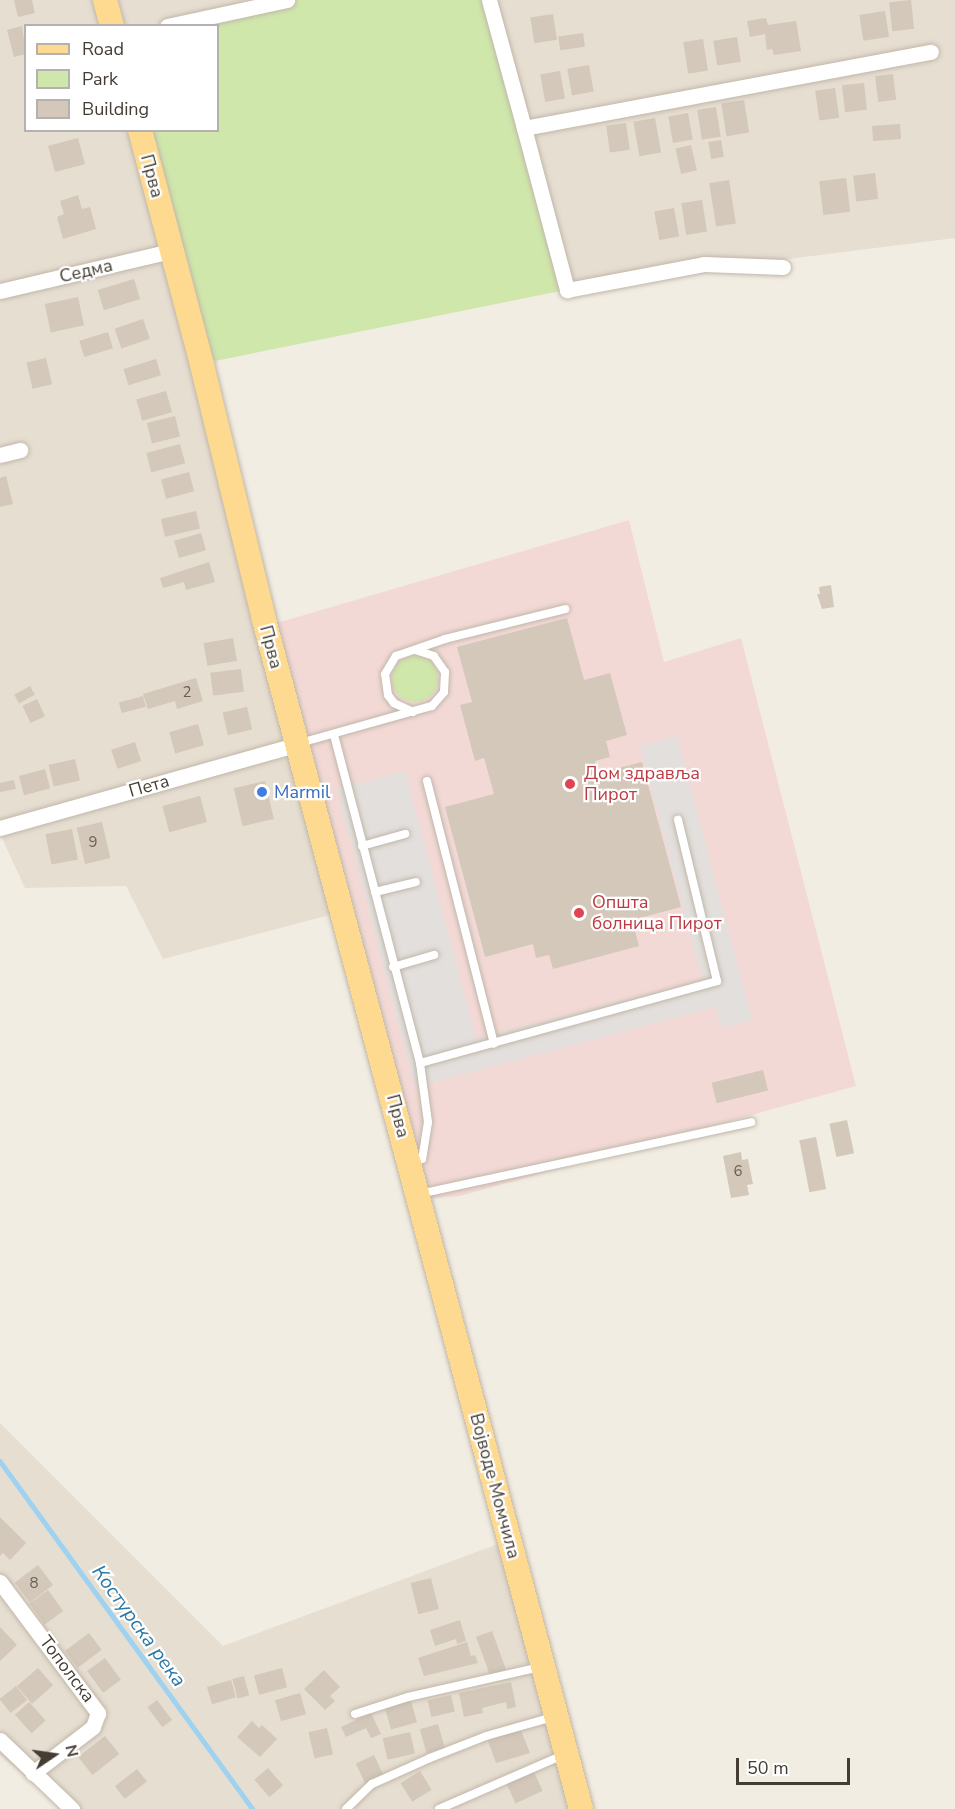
<!DOCTYPE html>
<meta charset="utf-8">
<style>
body{margin:0}
#map{position:relative;width:955px;height:1809px;overflow:hidden;background:#f2ede3;font-family:"Nunito Sans",sans-serif}
div>[style]{position:absolute}
[style*='--x']{left:calc(var(--x)*1px);top:calc(var(--y)*1px);width:calc(var(--w)*1px);rotate:calc(var(--a)*1deg)}
.residential>*{inset:0;background:#e6ded1}
.medical>*{inset:0;background:#f3d9d6}
.green>*{inset:0;background:#cfe7ab}
.round{border-radius:50%}
.parking>*{inset:0;background:#e2dfdc}
.stream>*{height:4.5px;margin:-2.25px;padding:0 2.25px;transform-origin:2.25px;border-radius:2.25px;background:#9ed2f0}
.building>*{inset:0;background:#d3c8b9;transform-origin:0 0}
.roads{filter:drop-shadow(0 0 2px #c0b7a9) drop-shadow(0 0 2px #c0b7a9)}
.lane>*{height:8px;margin:-4px;padding:0 4px;transform-origin:4px;border-radius:4px;background:#fff}
.street>*{height:15px;margin:-7.5px;padding:0 7.5px;transform-origin:7.5px;border-radius:7.5px;background:#fff}
.primary>*{height:24px;margin:-12px;padding:0 12px;transform-origin:12px;border-radius:12px;background:#feda90}
.dots>*{width:16px;height:16px;translate:-50% -50%;box-sizing:border-box;border:3px solid #fff;border-radius:50%}
span{translate:-50% -50%;white-space:nowrap;text-align:center;line-height:1.15;-webkit-text-stroke:4.5px #fff;paint-order:stroke}
.number-label{font-size:15px;color:#686055}
.number-label span{-webkit-text-stroke-width:0}
.street-label{font-size:18px;color:#443d34}
.health-label{font-size:18px;color:#be3a42}
.left{translate:0 -50%;text-align:left}
.shop-label{font-size:18px;color:#366cbe}
.water-label{font-size:20px;color:#2c79a7;font-style:italic}
.legend{position:absolute;left:24px;top:24px;width:195px;height:108px;box-sizing:border-box;background:#fff;border:2px solid #b4b1ae;margin:0;padding:8px 10px;list-style:none;font-size:18px;color:#443d34}
.legend li{display:flex;align-items:center;gap:12px;height:30px}
.legend b{width:30px;border:2px solid #b4b1ae}
.north{position:absolute;left:24px;top:1725px;width:60px;height:60px;-webkit-text-stroke:4px #fff;paint-order:stroke;rotate:77deg;font-size:16px;font-weight:700;line-height:24px;text-align:center;color:#443d34}
.north::after{content:'';display:block;margin:auto;width:21px;height:27px;background:#443d34;clip-path:polygon(50% 0,100% 100%,50% 72%,0 100%)}
.scale{position:absolute;left:736px;top:1758px;width:114px;height:27px;box-sizing:border-box;border:3px solid #443d34;border-top:0;padding-left:8px;font-size:18px;line-height:21px;white-space:nowrap;color:#443d34;-webkit-text-stroke:4px #fff;paint-order:stroke}
</style>
<div id="map">
<div class="residential">
<div style="clip-path:polygon(0 0,322px 0,196px 25px,26px 26px,26px 130px,128px 131px,337px 913px,163px 959px,126px 886px,25px 888px,0 834px)"></div>
<div style="clip-path:polygon(476px 0,955px 0,955px 238px,780px 260px,563px 298px)"></div>
<div style="clip-path:polygon(0 1423px,223px 1646px,506px 1541px,568px 1809px,64px 1809px,0 1755px)"></div>
</div>
<div class="medical">
<div style="clip-path:polygon(629px 520px,664px 662px,741px 638px,856px 1086px,460px 1196px,421px 1199px,270px 625px)"></div>
</div>
<div class="green">
<div style="clip-path:polygon(300px 0,491px 0,575px 288px,200px 364px,135px 131px,218px 130px,218px 26px,178px 25px)"></div>
<div class="round" style="left:392px;top:656px;width:46px;height:46px"></div>
</div>
<div class="parking">
<div style="clip-path:polygon(677px 736px,752px 1020px,721px 1028px,716px 1007px,415px 1087px,337px 789px,405px 771px,476px 1039px,702px 980px,640px 746px)"></div>
</div>
<div class="stream">
<div style="--x:0;--y:1461;--w:430;--a:54"></div>
</div>
<div class="building">
<div style="clip-path:polygon(14px 0,32px 0,35px 13px,18px 17px)"></div>
<div style="left:911px;top:0;width:29px;height:22px;rotate:84deg"></div>
<div style="left:885px;top:11px;width:26px;height:26px;rotate:81deg"></div>
<div style="left:553px;top:14px;width:26px;height:23px;rotate:81deg"></div>
<div style="clip-path:polygon(766px 18px,768px 25px,796px 21px,801px 51px,774px 55px,772px 49px,767px 50px,765px 34px,750px 37px,747px 21px)"></div>
<div style="clip-path:polygon(22px 26px,26px 54px,14px 57px,7px 30px)"></div>
<div style="left:583px;top:33px;width:14px;height:25px;rotate:82deg"></div>
<div style="left:737px;top:37px;width:25px;height:24px;rotate:81deg"></div>
<div style="left:703px;top:39px;width:32px;height:20px;rotate:81deg"></div>
<div style="left:589px;top:65px;width:27px;height:22px;rotate:80deg"></div>
<div style="left:560px;top:71px;width:28px;height:20px;rotate:80deg"></div>
<div style="left:893px;top:74px;width:26px;height:18px;rotate:83deg"></div>
<div style="left:864px;top:83px;width:27px;height:22px;rotate:84deg"></div>
<div style="left:835px;top:88px;width:30px;height:20px;rotate:82deg"></div>
<div style="left:744px;top:100px;width:33px;height:23px;rotate:81deg"></div>
<div style="left:716px;top:107px;width:30px;height:19px;rotate:81deg"></div>
<div style="left:688px;top:113px;width:27px;height:20px;rotate:80deg"></div>
<div style="left:655px;top:118px;width:35px;height:22px;rotate:80deg"></div>
<div style="left:626px;top:123px;width:27px;height:20px;rotate:82deg"></div>
<div style="left:900px;top:124px;width:15px;height:28px;rotate:86deg"></div>
<div style="left:78px;top:138px;width:27px;height:31px;rotate:75deg"></div>
<div style="left:721px;top:140px;width:17px;height:13px;rotate:80deg"></div>
<div style="left:691px;top:145px;width:26px;height:16px;rotate:77deg"></div>
<div style="left:875px;top:173px;width:26px;height:22px;rotate:83deg"></div>
<div style="left:846px;top:178px;width:34px;height:27px;rotate:83deg"></div>
<div style="left:729px;top:180px;width:44px;height:20px;rotate:81deg"></div>
<div style="clip-path:polygon(78px 195px,82px 209px,90px 207px,96px 229px,63px 239px,57px 217px,64px 214px,60px 201px)"></div>
<div style="left:702px;top:200px;width:32px;height:21px;rotate:81deg"></div>
<div style="left:674px;top:208px;width:29px;height:20px;rotate:80deg"></div>
<div style="left:134px;top:279px;width:21px;height:38px;rotate:73deg"></div>
<div style="left:78px;top:297px;width:29px;height:34px;rotate:78deg"></div>
<div style="left:143px;top:319px;width:21px;height:30px;rotate:71deg"></div>
<div style="left:108px;top:332px;width:17px;height:30px;rotate:73deg"></div>
<div style="left:46px;top:358px;width:27px;height:20px;rotate:77deg"></div>
<div style="left:156px;top:359px;width:17px;height:34px;rotate:73deg"></div>
<div style="left:166px;top:391px;width:22px;height:31px;rotate:74deg"></div>
<div style="left:175px;top:416px;width:21px;height:29px;rotate:76deg"></div>
<div style="left:180px;top:444px;width:20px;height:35px;rotate:75deg"></div>
<div style="left:189px;top:472px;width:20px;height:29px;rotate:75deg"></div>
<div style="clip-path:polygon(6px 476px,13px 504px,0 507px,0 478px)"></div>
<div style="left:196px;top:511px;width:18px;height:36px;rotate:77deg"></div>
<div style="left:201px;top:533px;width:18px;height:28px;rotate:74deg"></div>
<div style="clip-path:polygon(209px 562px,215px 582px,186px 590px,184px 582px,163px 588px,160px 578px)"></div>
<div style="clip-path:polygon(831px 585px,834px 607px,822px 609px,817px 594px,820px 594px,819px 587px)"></div>
<div style="clip-path:polygon(567px 618px,584px 680px,610px 673px,627px 735px,606px 741px,610px 757px,595px 761px,598px 773px,642px 762px,681px 907px,632px 920px,639px 946px,553px 969px,549px 955px,536px 958px,533px 944px,485px 957px,445px 807px,494px 794px,484px 758px,475px 761px,460px 705px,472px 702px,457px 647px)"></div>
<div style="left:233px;top:638px;width:23px;height:30px;rotate:80deg"></div>
<div style="left:241px;top:669px;width:23px;height:31px;rotate:83deg"></div>
<div style="clip-path:polygon(196px 678px,203px 701px,177px 709px,175px 701px,148px 709px,143px 694px)"></div>
<div style="left:30px;top:686px;width:10px;height:18px;rotate:61deg"></div>
<div style="left:143px;top:696px;width:11px;height:25px;rotate:75deg"></div>
<div style="left:37px;top:699px;width:19px;height:16px;rotate:65deg"></div>
<div style="left:247px;top:707px;width:23px;height:25px;rotate:77deg"></div>
<div style="left:198px;top:724px;width:22px;height:30px;rotate:74deg"></div>
<div style="left:135px;top:742px;width:20px;height:25px;rotate:72deg"></div>
<div style="left:75px;top:759px;width:22px;height:27px;rotate:77deg"></div>
<div style="left:45px;top:769px;width:20px;height:27px;rotate:75deg"></div>
<div style="clip-path:polygon(14px 780px,16px 789px,0 792px,0 783px)"></div>
<div style="left:265px;top:781px;width:39px;height:32px;rotate:77deg"></div>
<div style="left:200px;top:796px;width:27px;height:39px;rotate:75deg"></div>
<div style="left:102px;top:822px;width:37px;height:26px;rotate:77deg"></div>
<div style="left:72px;top:829px;width:31px;height:27px;rotate:79deg"></div>
<div style="left:763px;top:1070px;width:21px;height:53px;rotate:76deg"></div>
<div style="left:847px;top:1120px;width:34px;height:18px;rotate:78deg"></div>
<div style="left:816px;top:1137px;width:53px;height:17px;rotate:79deg"></div>
<div style="clip-path:polygon(741px 1152px,742px 1160px,748px 1159px,753px 1184px,747px 1185px,749px 1195px,731px 1198px,723px 1156px)"></div>
<div style="clip-path:polygon(0 1517px,26px 1543px,10px 1560px,3px 1553px,0 1556px)"></div>
<div style="left:38px;top:1565px;width:25px;height:29px;rotate:53deg"></div>
<div style="left:431px;top:1578px;width:32px;height:21px;rotate:76deg"></div>
<div style="left:48px;top:1590px;width:26px;height:23px;rotate:54deg"></div>
<div style="clip-path:polygon(460px 1620px,466px 1641px,457px 1644px,456px 1639px,435px 1646px,430px 1630px)"></div>
<div style="clip-path:polygon(0 1627px,17px 1645px,0 1661px)"></div>
<div style="left:492px;top:1631px;width:41px;height:17px;rotate:70deg"></div>
<div style="left:89px;top:1633px;width:21px;height:30px;rotate:53deg"></div>
<div style="clip-path:polygon(467px 1642px,471px 1656px,475px 1655px,478px 1663px,424px 1676px,418px 1658px)"></div>
<div style="left:105px;top:1658px;width:27px;height:22px;rotate:54deg"></div>
<div style="left:38px;top:1668px;width:23px;height:28px;rotate:49deg"></div>
<div style="left:282px;top:1668px;width:20px;height:29px;rotate:75deg"></div>
<div style="clip-path:polygon(324px 1670px,340px 1687px,330px 1696px,335px 1701px,325px 1710px,304px 1689px)"></div>
<div style="left:244px;top:1676px;width:20px;height:12px;rotate:75deg"></div>
<div style="left:231px;top:1680px;width:18px;height:25px;rotate:74deg"></div>
<div style="clip-path:polygon(511px 1682px,516px 1707px,507px 1709px,506px 1702px,482px 1708px,483px 1713px,464px 1717px,459px 1693px)"></div>
<div style="left:16px;top:1686px;width:18px;height:21px;rotate:52deg"></div>
<div style="left:300px;top:1693px;width:22px;height:26px;rotate:74deg"></div>
<div style="left:451px;top:1695px;width:17px;height:24px;rotate:77deg"></div>
<div style="left:157px;top:1700px;width:25px;height:12px;rotate:53deg"></div>
<div style="left:411px;top:1701px;width:22px;height:27px;rotate:74deg"></div>
<div style="left:29px;top:1702px;width:25px;height:19px;rotate:48deg"></div>
<div style="clip-path:polygon(371px 1713px,381px 1734px,371px 1738px,366px 1728px,346px 1737px,341px 1727px)"></div>
<div style="clip-path:polygon(252px 1721px,259px 1728px,262px 1725px,277px 1739px,260px 1757px,237px 1737px)"></div>
<div style="left:438px;top:1724px;width:25px;height:19px;rotate:74deg"></div>
<div style="left:327px;top:1728px;width:27px;height:19px;rotate:77deg"></div>
<div style="clip-path:polygon(520px 1728px,530px 1753px,496px 1763px,488px 1741px)"></div>
<div style="left:410px;top:1732px;width:22px;height:28px;rotate:77deg"></div>
<div style="left:105px;top:1736px;width:23px;height:34px;rotate:52deg"></div>
<div style="left:374px;top:1755px;width:23px;height:20px;rotate:65deg"></div>
<div style="left:268px;top:1768px;width:23px;height:18px;rotate:49deg"></div>
<div style="left:137px;top:1769px;width:16px;height:28px;rotate:52deg"></div>
<div style="left:533px;top:1770px;width:23px;height:30px;rotate:65deg"></div>
<div style="left:420px;top:1771px;width:22px;height:23px;rotate:58deg"></div>
</div>
<div class="roads">
<div class="lane">
<div style="--x:413;--y:712;--w:21;--a:-155"></div>
<div style="--x:394;--y:703;--w:10;--a:-127"></div>
<div style="--x:388;--y:695;--w:21;--a:-98"></div>
<div style="--x:385;--y:674;--w:21;--a:-59"></div>
<div style="--x:396;--y:656;--w:52;--a:-19.1"></div>
<div style="--x:445;--y:639;--w:124;--a:-14"></div>
<div style="--x:334;--y:735;--w:339;--a:75.3"></div>
<div style="--x:420;--y:1063;--w:60;--a:82.3"></div>
<div style="--x:428;--y:1122;--w:37;--a:99"></div>
<div style="--x:422;--y:1159;--w:11;--a:165"></div>
<div style="--x:300;--y:743;--w:137;--a:-15.7"></div>
<div style="--x:432;--y:706;--w:18;--a:-49"></div>
<div style="--x:444;--y:692;--w:20;--a:-87"></div>
<div style="--x:445;--y:672;--w:19;--a:-125"></div>
<div style="--x:434;--y:656;--w:19;--a:-162"></div>
<div style="--x:427;--y:781;--w:271;--a:75.7"></div>
<div style="--x:362;--y:846;--w:45;--a:-15.6"></div>
<div style="--x:375;--y:892;--w:42;--a:-13.7"></div>
<div style="--x:393;--y:967;--w:43;--a:-16.3"></div>
<div style="--x:420;--y:1063;--w:308;--a:-15.4"></div>
<div style="--x:717;--y:981;--w:166;--a:-103.6"></div>
<div style="--x:419;--y:1194;--w:340;--a:-12.2"></div>
<div style="--x:355;--y:1714;--w:56;--a:-17.8"></div>
<div style="--x:408;--y:1697;--w:135;--a:-12.8"></div>
<div style="--x:346;--y:1809;--w:36;--a:-44"></div>
<div style="--x:372;--y:1784;--w:64;--a:-24.1"></div>
<div style="--x:430;--y:1758;--w:60;--a:-21.4"></div>
<div style="--x:486;--y:1736;--w:70;--a:-15.8"></div>
<div style="--x:439;--y:1809;--w:135;--a:-23.5"></div>
</div>
<div class="street">
<div style="--x:489;--y:0;--w:133;--a:74.7"></div>
<div style="--x:524;--y:128;--w:414;--a:-10.6"></div>
<div style="--x:167;--y:26;--w:123;--a:-12.2"></div>
<div style="--x:524;--y:128;--w:168;--a:75.1"></div>
<div style="--x:567;--y:290;--w:139;--a:-10.7"></div>
<div style="--x:704;--y:264;--w:79;--a:2.2"></div>
<div style="--x:0;--y:291;--w:176;--a:-13.2"></div>
<div style="--x:0;--y:455;--w:21;--a:-14"></div>
<div style="--x:0;--y:828;--w:310;--a:-15.7"></div>
<div style="--x:0;--y:1582;--w:164;--a:53.2"></div>
<div style="--x:98;--y:1713;--w:15;--a:110"></div>
<div style="--x:93;--y:1727;--w:76;--a:142.5"></div>
<div style="--x:0;--y:1740;--w:100;--a:43.8"></div>
</div>
<div class="primary">
<div style="--x:105;--y:0;--w:27;--a:75"></div>
<div style="--x:140;--y:130;--w:243;--a:75.2"></div>
<div style="--x:202;--y:365;--w:262;--a:76.3"></div>
<div style="--x:264;--y:620;--w:1231;--a:75.07"></div>
</div>
</div>
<div class="dots">
<div style="left:570px;top:784px;background:#e0444e"></div>
<div style="left:262px;top:792px;background:#3f7fe0"></div>
<div style="left:579px;top:913px;background:#e0444e"></div>
</div>
<div class="number-label">
<span style="left:187px;top:693px">2</span>
<span style="left:93px;top:843px">9</span>
<span style="left:738px;top:1172px">6</span>
<span style="left:34px;top:1584px">8</span>
</div>
<div class="street-label">
<span style="left:152px;top:176px;rotate:75deg">Прва</span>
<span style="left:86px;top:271px;rotate:-13deg">Седма</span>
<span style="left:271px;top:647px;rotate:75deg">Прва</span>
<span style="left:149px;top:786px;rotate:-16deg">Пета</span>
<span style="left:398px;top:1116px;rotate:75deg">Прва</span>
<span style="left:495px;top:1486px;rotate:75deg">Војводе Момчила</span>
<span style="left:67px;top:1669px;rotate:53deg">Тополска</span>
</div>
<div class="health-label">
<span class="left" style="left:584px;top:784px">Дом здравља<br>Пирот</span>
<span class="left" style="left:592px;top:913px">Општа<br>болница Пирот</span>
</div>
<div class="shop-label">
<span class="left" style="left:274px;top:792px">Marmil</span>
</div>
<div class="water-label">
<span style="left:139px;top:1626px;rotate:54deg">Костурска река</span>
</div>
<ul class="legend">
<li><b style="height:8px;background:#feda90"></b>Road</li>
<li><b style="height:16px;background:#cfe7ab"></b>Park</li>
<li><b style="height:16px;background:#d3c8b9"></b>Building</li>
</ul>
<div class="north">N</div>
<div class="scale">50 m</div>
</div>
